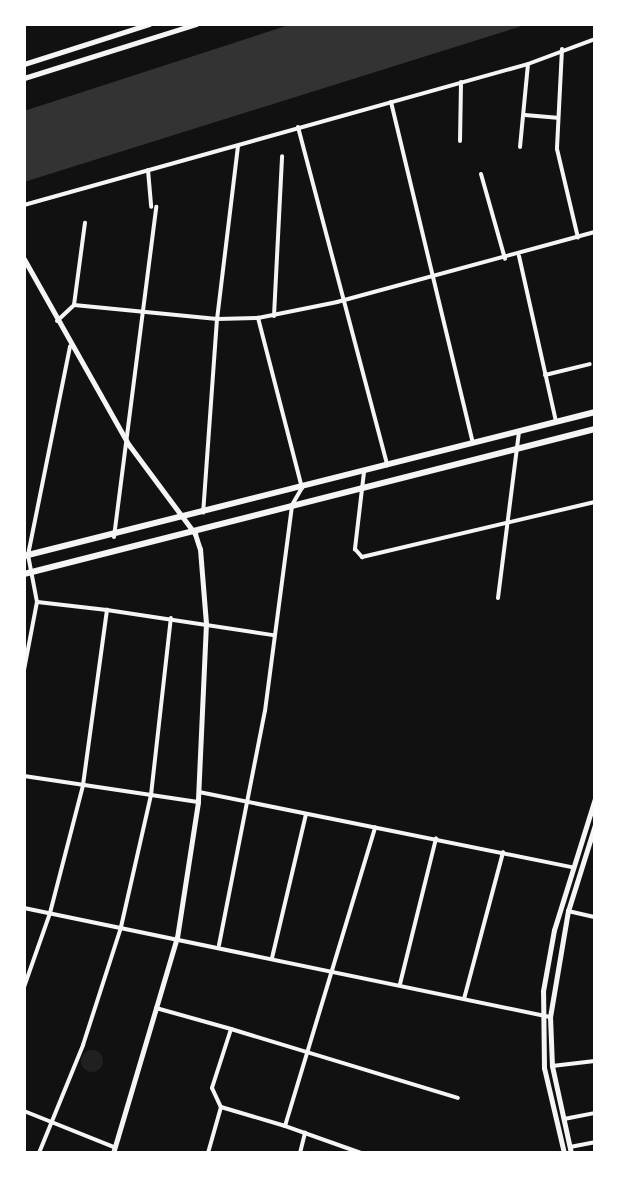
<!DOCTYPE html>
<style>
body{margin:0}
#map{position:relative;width:619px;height:1177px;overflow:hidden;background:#111;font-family:"DM Sans",sans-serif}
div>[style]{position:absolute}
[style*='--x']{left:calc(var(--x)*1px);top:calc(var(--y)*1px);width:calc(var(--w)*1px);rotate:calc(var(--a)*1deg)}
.green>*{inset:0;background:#202020}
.round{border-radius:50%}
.water>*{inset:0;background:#333}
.minor>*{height:4px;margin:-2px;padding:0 2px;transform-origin:2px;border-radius:2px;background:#f5f5f5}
.tertiary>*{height:5px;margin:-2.5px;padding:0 2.5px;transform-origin:2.5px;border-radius:2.5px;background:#f5f5f5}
.secondary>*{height:6px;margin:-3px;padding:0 3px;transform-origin:3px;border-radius:3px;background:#f5f5f5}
span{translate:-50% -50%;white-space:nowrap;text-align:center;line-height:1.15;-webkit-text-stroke:5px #fff;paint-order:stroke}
.frame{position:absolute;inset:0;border:26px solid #fff;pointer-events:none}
</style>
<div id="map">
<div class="green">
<div class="round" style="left:81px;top:1050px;width:22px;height:22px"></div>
</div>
<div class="water">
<div style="clip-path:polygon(292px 24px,528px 24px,24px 182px,24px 111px)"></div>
</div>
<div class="minor">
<div style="--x:562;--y:49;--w:100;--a:92.9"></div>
<div style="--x:557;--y:149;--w:91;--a:76.7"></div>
<div style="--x:391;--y:102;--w:351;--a:76.5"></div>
<div style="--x:525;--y:115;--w:32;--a:5"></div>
<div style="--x:298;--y:127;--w:350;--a:75.2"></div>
<div style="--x:460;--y:141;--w:59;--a:-89"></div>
<div style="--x:238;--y:146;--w:174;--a:96.9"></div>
<div style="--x:217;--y:319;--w:41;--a:-1.4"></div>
<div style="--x:258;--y:318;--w:81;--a:-11.4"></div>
<div style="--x:337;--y:302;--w:267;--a:-15.2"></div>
<div style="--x:520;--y:147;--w:83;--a:-84.5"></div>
<div style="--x:148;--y:170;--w:37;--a:85"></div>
<div style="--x:481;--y:174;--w:88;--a:74.2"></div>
<div style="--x:24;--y:205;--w:523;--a:-15.63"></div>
<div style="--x:528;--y:64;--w:72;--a:-20.5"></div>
<div style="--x:519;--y:256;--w:170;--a:77.4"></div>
<div style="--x:74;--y:305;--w:83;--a:-82.4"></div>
<div style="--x:274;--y:316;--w:160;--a:-87.1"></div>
<div style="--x:57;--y:321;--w:23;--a:-43"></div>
<div style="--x:74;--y:305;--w:144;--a:5.6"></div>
<div style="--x:217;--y:319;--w:194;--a:94.1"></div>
<div style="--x:545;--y:375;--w:46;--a:-13.7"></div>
<div style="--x:364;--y:472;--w:78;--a:96.7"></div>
<div style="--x:355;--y:549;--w:11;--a:49"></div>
<div style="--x:362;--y:557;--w:239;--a:-13.3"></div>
<div style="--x:114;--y:537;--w:333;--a:-82.7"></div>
<div style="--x:498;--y:598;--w:167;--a:-82.8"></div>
<div style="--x:107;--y:610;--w:168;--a:8.6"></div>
<div style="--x:24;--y:670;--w:69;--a:-79.2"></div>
<div style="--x:37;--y:602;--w:48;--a:-100.8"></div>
<div style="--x:28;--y:555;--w:213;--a:-78.6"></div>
<div style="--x:24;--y:776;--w:176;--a:8.5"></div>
<div style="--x:199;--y:792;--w:380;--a:11.4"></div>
<div style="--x:24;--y:908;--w:537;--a:11.71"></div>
<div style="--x:568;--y:911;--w:28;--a:13"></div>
<div style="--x:219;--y:945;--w:238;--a:-78.9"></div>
<div style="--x:265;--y:711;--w:208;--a:-82.5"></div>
<div style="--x:292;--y:505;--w:20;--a:-60"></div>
<div style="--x:302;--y:488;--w:176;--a:-104.5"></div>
<div style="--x:272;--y:958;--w:148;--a:-76.7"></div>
<div style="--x:400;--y:984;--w:150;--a:-76.1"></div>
<div style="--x:24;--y:987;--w:78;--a:-70.6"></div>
<div style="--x:50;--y:913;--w:132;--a:-75.5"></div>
<div style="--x:83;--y:785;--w:177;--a:-82.2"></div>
<div style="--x:107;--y:610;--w:70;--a:-173.5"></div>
<div style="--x:464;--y:999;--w:152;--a:-75.1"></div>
<div style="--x:156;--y:1008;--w:78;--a:15.6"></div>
<div style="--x:231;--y:1029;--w:62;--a:107.9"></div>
<div style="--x:212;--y:1088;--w:21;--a:65"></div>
<div style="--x:221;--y:1107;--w:48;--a:105.8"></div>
<div style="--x:231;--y:1029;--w:237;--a:16.9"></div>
<div style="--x:552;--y:1066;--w:43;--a:-6.6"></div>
<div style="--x:221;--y:1107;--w:67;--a:16.5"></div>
<div style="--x:24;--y:1111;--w:97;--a:21.8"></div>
<div style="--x:564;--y:1119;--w:32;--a:-11"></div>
<div style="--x:570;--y:1147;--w:25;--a:-11"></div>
<div style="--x:39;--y:1153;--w:117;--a:-67.8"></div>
<div style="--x:83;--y:1045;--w:124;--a:-72.1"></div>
<div style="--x:121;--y:927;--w:135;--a:-77.2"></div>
<div style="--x:151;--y:795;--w:178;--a:-83.6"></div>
<div style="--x:300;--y:1153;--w:21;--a:-76"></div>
<div style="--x:361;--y:1153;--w:81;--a:-160.4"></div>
<div style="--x:285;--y:1126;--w:312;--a:-73.2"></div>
</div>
<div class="tertiary">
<div style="--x:24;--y:64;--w:131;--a:-17.7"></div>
<div style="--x:24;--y:78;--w:180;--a:-17.4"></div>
<div style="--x:24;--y:259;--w:214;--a:60.6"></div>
<div style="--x:129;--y:445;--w:111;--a:53.4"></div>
<div style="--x:195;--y:534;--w:16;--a:72"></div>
<div style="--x:200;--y:549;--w:74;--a:85.4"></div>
<div style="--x:206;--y:623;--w:179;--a:92.6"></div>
<div style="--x:198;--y:802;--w:137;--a:98.8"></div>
<div style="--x:177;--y:937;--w:225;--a:106.5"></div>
<div style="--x:564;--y:1153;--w:87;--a:-103.2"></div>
<div style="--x:544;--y:1068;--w:77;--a:-90.7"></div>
<div style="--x:543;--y:991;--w:62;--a:-79.8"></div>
<div style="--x:554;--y:930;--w:138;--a:-72.7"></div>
<div style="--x:571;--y:1153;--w:89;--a:-102.3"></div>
<div style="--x:552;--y:1066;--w:49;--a:-92.3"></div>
<div style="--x:550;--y:1017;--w:108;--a:-80.4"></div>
<div style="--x:568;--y:911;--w:90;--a:-72.6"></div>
</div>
<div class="secondary">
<div style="--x:24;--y:556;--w:589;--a:-14.15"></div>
<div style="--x:24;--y:574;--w:589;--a:-14.25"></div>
</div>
<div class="frame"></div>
</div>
